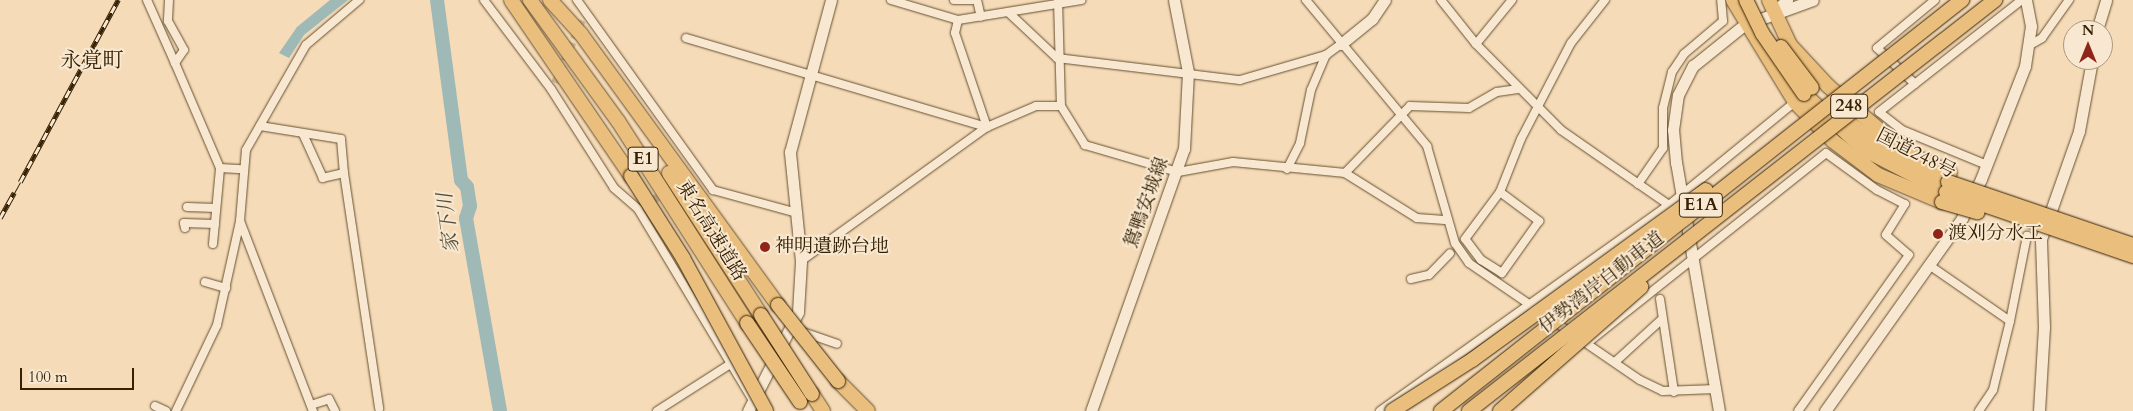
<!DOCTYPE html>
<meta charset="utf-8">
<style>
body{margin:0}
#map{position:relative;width:2133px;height:411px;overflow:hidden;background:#f5dbb8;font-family:Cardo,"Noto Serif JP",serif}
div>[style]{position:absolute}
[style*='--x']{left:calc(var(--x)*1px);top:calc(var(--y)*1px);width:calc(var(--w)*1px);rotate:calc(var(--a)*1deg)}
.water>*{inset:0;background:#9fb9b7}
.river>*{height:14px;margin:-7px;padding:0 7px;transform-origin:7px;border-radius:7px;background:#9fb9b7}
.street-tunnel>*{height:8px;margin-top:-4px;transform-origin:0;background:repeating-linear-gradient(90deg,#cfb694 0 8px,transparent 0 12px)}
.roads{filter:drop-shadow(0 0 1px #665030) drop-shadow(0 0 1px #665030)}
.street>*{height:8px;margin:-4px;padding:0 4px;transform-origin:4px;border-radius:4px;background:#f8e8d1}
.secondary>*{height:11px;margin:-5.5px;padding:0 5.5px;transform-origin:5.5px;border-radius:5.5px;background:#f8e8d1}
.highway>*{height:14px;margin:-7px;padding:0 7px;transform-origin:7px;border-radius:7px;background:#eabe7c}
.tram>*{height:1px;margin:-0.5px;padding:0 0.5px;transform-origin:0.5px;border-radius:0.5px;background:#362103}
.rail>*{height:4.5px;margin-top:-2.25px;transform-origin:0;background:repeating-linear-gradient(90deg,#f8e8d1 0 8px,#362103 0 16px);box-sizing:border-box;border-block:1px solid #362103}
.bridges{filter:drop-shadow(0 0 1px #362103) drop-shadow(0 0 1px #362103)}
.highway-bridge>*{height:14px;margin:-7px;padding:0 7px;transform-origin:7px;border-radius:7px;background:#eabe7c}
.dots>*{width:14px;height:14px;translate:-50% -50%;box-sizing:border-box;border:2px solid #f8e8d1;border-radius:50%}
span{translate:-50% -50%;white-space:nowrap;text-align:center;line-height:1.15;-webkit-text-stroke:4px #f8e8d1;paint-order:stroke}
.shield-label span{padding:1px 4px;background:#f8e8d1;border:1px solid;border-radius:4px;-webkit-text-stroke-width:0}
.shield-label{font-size:18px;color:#362103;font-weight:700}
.street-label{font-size:19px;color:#362103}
.poi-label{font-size:19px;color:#362103}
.left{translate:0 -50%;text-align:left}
.water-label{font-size:20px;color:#564f39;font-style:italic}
.quarter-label{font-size:21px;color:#362103}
.north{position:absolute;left:2063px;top:20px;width:50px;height:50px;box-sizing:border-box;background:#f8e8d1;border:1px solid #aa987f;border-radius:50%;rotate:0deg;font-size:14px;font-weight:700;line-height:20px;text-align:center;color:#362103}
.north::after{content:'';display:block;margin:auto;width:18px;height:22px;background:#8f2418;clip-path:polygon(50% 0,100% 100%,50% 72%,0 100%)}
.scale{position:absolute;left:20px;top:368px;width:114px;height:22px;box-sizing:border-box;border:2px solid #362103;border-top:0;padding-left:6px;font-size:15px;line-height:18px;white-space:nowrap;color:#362103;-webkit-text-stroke:4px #f8e8d1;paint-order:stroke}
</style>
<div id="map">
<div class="water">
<div style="clip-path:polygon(330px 0,348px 0,304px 35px,289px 58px,279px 53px,297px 27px)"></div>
</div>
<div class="river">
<div style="--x:437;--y:0;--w:182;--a:82.4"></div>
<div style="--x:461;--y:180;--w:9;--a:49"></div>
<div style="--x:467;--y:187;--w:19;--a:81"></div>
<div style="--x:470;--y:206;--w:13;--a:108"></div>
<div style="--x:466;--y:218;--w:196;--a:80"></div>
</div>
<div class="street-tunnel">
<div style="--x:555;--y:83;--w:71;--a:-66.7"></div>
<div style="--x:641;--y:207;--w:28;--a:-30"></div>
</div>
<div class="roads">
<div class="street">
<div style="--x:147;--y:0;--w:69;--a:66"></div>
<div style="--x:169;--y:0;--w:21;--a:93"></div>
<div style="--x:168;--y:21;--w:33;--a:61"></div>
<div style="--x:184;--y:50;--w:16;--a:125"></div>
<div style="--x:175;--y:63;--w:114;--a:66.8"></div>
<div style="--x:484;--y:0;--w:111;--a:53"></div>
<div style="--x:551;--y:89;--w:117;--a:57.5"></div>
<div style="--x:614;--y:188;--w:32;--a:41"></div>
<div style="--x:638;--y:209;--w:227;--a:59"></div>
<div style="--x:577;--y:0;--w:234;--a:54.4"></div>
<div style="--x:713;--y:190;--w:84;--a:15.2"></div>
<div style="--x:891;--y:0;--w:70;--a:16.6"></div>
<div style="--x:958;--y:20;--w:125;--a:-9.2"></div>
<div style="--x:954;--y:0;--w:19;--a:0"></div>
<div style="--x:977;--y:0;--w:17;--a:77"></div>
<div style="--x:1058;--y:0;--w:106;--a:88.4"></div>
<div style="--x:1061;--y:106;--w:46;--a:58.4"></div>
<div style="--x:1085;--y:145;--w:97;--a:16.2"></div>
<div style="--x:1178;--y:172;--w:56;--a:-10.3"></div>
<div style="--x:1233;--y:162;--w:113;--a:5.6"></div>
<div style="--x:1345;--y:173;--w:85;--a:32"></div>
<div style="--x:1417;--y:218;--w:31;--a:4"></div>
<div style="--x:1306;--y:0;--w:190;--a:50.3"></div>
<div style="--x:1427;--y:146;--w:101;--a:73.9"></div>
<div style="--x:1455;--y:243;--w:24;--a:55"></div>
<div style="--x:1469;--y:263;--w:207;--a:34.4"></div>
<div style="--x:1640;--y:380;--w:25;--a:26"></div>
<div style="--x:1663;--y:391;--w:53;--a:-2.2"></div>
<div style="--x:1441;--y:0;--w:56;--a:51.5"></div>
<div style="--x:1476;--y:44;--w:121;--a:45.3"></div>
<div style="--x:1561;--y:130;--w:131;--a:34.8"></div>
<div style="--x:1008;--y:12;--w:67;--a:43.2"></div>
<div style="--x:1057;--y:58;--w:184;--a:6.9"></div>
<div style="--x:1240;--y:80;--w:90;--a:-16.2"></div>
<div style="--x:1326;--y:55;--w:19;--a:-36"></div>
<div style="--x:958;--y:20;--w:13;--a:103"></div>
<div style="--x:955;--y:33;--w:99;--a:71.2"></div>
<div style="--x:686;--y:38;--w:314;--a:16.5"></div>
<div style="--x:1476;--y:44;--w:57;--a:-50.7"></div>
<div style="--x:2030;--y:45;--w:14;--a:-30"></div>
<div style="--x:2042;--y:38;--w:47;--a:-54.6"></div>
<div style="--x:1915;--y:84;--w:52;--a:-136.5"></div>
<div style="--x:1877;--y:48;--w:75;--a:-39.6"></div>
<div style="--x:260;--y:126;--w:82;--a:9.1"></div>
<div style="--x:341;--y:139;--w:34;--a:85"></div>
<div style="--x:344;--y:173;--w:22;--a:167"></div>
<div style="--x:323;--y:178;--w:48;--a:-114.4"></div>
<div style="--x:1987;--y:165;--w:92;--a:-157.6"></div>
<div style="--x:1902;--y:130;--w:29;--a:-142"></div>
<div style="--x:1879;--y:112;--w:182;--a:-38.1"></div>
<div style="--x:220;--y:168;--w:22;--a:3"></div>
<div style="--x:1287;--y:169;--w:29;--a:-63"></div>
<div style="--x:1300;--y:143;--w:54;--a:-78.3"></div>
<div style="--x:1311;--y:90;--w:38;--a:-67"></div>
<div style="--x:344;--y:173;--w:238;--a:81.5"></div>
<div style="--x:1345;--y:173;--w:93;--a:-45.9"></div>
<div style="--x:1410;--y:106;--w:59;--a:1.9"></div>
<div style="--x:1469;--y:108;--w:32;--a:-30"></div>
<div style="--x:1497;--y:92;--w:21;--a:-8"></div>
<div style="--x:1638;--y:184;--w:44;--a:-55.2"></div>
<div style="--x:1663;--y:148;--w:40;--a:-90"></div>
<div style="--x:1663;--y:108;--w:37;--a:-76"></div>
<div style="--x:1672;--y:72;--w:22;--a:-56"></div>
<div style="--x:1684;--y:54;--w:51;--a:-40.2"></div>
<div style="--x:1723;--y:21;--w:21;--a:-95"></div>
<div style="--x:1500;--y:192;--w:49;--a:36.6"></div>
<div style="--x:1539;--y:221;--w:64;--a:125.4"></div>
<div style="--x:1502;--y:273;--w:25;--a:-148"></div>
<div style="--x:1481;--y:260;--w:26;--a:-127"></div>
<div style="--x:1465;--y:239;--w:59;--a:-53.3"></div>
<div style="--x:1500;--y:192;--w:57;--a:-68.4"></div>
<div style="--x:1521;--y:139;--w:108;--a:-62.5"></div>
<div style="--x:1571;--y:43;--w:55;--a:-51.7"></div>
<div style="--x:187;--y:207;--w:29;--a:2"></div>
<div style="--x:240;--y:221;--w:204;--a:69"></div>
<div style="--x:185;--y:228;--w:5;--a:-101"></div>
<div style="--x:184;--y:223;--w:31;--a:2"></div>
<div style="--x:213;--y:244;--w:76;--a:-84.7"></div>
<div style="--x:801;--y:261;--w:229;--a:-35.8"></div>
<div style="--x:987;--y:127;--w:53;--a:-23.2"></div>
<div style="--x:1036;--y:106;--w:25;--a:0"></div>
<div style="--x:1929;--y:265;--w:98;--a:34.7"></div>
<div style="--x:2010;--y:321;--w:71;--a:103.8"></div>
<div style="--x:1993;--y:390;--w:25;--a:124"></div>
<div style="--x:1411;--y:279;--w:18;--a:-13"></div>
<div style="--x:1429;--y:275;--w:30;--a:-46"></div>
<div style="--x:205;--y:282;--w:22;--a:16"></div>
<div style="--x:1660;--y:299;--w:94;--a:81.4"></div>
<div style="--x:2010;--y:321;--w:87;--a:-78.7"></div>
<div style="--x:800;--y:331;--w:39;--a:19"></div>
<div style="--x:1591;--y:340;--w:300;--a:-38.5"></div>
<div style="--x:1826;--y:153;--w:63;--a:36"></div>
<div style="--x:1877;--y:190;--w:31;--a:27"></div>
<div style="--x:1905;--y:204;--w:36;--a:122"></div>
<div style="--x:1886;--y:235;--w:30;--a:41"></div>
<div style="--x:1909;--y:255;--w:191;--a:125.4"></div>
<div style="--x:1615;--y:362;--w:62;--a:-42.4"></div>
<div style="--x:311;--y:405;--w:19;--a:-18"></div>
<div style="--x:329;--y:399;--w:13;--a:63"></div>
<div style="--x:155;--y:406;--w:12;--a:24"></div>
<div style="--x:176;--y:411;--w:95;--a:-64.5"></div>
<div style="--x:217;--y:325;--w:107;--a:-77.5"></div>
<div style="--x:240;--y:221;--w:71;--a:-85.2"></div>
<div style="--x:246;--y:150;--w:121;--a:-60.3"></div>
<div style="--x:306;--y:45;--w:70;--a:-40.3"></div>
<div style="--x:657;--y:411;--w:85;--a:-32.6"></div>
<div style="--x:1380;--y:411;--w:355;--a:-35.5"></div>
<div style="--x:1669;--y:205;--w:163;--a:-39.3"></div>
</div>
<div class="secondary">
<div style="--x:1774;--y:12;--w:18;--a:-43"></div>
<div style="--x:2097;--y:30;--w:31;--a:-73"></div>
<div style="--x:1341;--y:44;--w:40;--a:-39"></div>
<div style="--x:1372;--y:19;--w:23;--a:-56"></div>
<div style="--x:748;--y:411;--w:111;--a:-63.2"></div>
<div style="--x:798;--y:312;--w:51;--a:-86.6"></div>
<div style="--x:801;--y:261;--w:110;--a:-95.8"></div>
<div style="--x:790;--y:152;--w:157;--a:-74.9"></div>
<div style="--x:1091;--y:411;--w:278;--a:-70.5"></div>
<div style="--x:1184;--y:149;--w:77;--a:-87"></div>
<div style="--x:1188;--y:72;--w:73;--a:-101"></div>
<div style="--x:1719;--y:411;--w:252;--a:-99.8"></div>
<div style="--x:1676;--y:163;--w:33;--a:-95"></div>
<div style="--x:1673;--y:130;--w:35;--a:-82"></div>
<div style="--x:1678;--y:95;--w:33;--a:-63"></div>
<div style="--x:1693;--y:66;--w:65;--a:-38.8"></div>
<div style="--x:1744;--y:25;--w:73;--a:-19.9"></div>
<div style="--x:1825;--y:411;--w:237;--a:-54.6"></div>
<div style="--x:1962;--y:218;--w:43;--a:-64"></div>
<div style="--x:1981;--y:179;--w:121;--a:-68.7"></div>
<div style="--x:2025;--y:66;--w:40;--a:-81.5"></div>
<div style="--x:2031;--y:26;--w:26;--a:-101"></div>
<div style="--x:2039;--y:411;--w:84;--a:-86.6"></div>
<div style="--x:2044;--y:327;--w:88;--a:-92"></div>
<div style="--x:2041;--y:239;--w:114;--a:-70.6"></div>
<div style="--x:2079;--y:131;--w:72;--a:-79.6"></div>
</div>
<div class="highway">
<div style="--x:511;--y:0;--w:213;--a:55.7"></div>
<div style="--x:530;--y:0;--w:150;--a:54"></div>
<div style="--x:618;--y:121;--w:240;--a:57.4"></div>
<div style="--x:550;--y:0;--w:46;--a:47.6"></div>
<div style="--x:581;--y:34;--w:335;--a:54"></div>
<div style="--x:1733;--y:0;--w:119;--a:58.7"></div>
<div style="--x:1795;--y:102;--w:54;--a:45.7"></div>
<div style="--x:1833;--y:141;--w:56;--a:37.1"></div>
<div style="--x:1878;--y:175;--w:69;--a:22.9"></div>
<div style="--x:1769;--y:0;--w:50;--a:65"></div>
<div style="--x:1790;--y:45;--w:56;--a:47.2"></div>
<div style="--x:1828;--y:86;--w:100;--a:40.5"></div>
<div style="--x:1904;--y:151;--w:51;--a:25.6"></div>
<div style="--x:1804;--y:94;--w:83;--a:42.6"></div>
<div style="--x:1865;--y:150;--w:91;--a:27.4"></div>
<div style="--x:1835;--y:112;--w:74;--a:37.3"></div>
<div style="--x:1894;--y:157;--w:60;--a:24.8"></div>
<div style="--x:669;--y:173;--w:169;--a:57.1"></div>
<div style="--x:838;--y:381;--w:42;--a:45"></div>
<div style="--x:812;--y:394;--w:20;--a:57"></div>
</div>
</div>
<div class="tram">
<div style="--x:14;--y:193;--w:13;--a:-61"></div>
</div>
<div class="rail">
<div style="--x:20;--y:182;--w:207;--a:-61.7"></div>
<div style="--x:0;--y:218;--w:29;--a:-61"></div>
</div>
<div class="bridges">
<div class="highway-bridge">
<div style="--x:1746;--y:0;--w:37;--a:64"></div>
<div style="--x:1762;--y:33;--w:74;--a:55.5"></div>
<div style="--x:1781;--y:47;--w:51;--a:52.9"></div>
<div style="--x:631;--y:176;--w:97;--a:57.6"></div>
<div style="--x:683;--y:258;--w:174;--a:61.5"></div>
<div style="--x:1948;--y:182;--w:195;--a:18.8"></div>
<div style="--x:1946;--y:192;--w:198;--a:18.9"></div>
<div style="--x:1942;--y:202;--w:37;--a:16"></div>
<div style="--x:778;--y:305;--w:97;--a:51.7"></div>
<div style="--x:761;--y:315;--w:94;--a:57.2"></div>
<div style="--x:747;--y:323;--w:95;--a:56.1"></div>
<div style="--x:1392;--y:411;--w:95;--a:-32.5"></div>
<div style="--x:1472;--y:360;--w:289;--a:-36"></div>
<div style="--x:1441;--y:411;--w:664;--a:-38.27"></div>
<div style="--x:1469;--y:411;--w:668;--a:-38"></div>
<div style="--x:1500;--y:411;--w:188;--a:-41.3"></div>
</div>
</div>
<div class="dots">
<div style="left:1938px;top:234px;background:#8f2418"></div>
<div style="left:765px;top:247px;background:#8f2418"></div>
</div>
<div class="shield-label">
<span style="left:1849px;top:106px">248</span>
<span style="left:643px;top:159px">E1</span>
<span style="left:1701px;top:205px">E1A</span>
</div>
<div class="street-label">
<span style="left:1916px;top:154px;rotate:27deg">国道248号</span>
<span style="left:1147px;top:203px;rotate:-70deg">鴛鴨安城線</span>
<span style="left:711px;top:231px;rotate:58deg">東名高速道路</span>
<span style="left:1602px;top:283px;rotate:-38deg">伊勢湾岸自動車道</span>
</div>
<div class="poi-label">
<span class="left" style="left:1948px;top:234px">渡刈分水工</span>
<span class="left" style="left:775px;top:247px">神明遺跡台地</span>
</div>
<div class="water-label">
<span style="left:448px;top:223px;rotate:-97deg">家下川</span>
</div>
<div class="quarter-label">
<span style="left:92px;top:61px">永覚町</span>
</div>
<div class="north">N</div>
<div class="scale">100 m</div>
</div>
